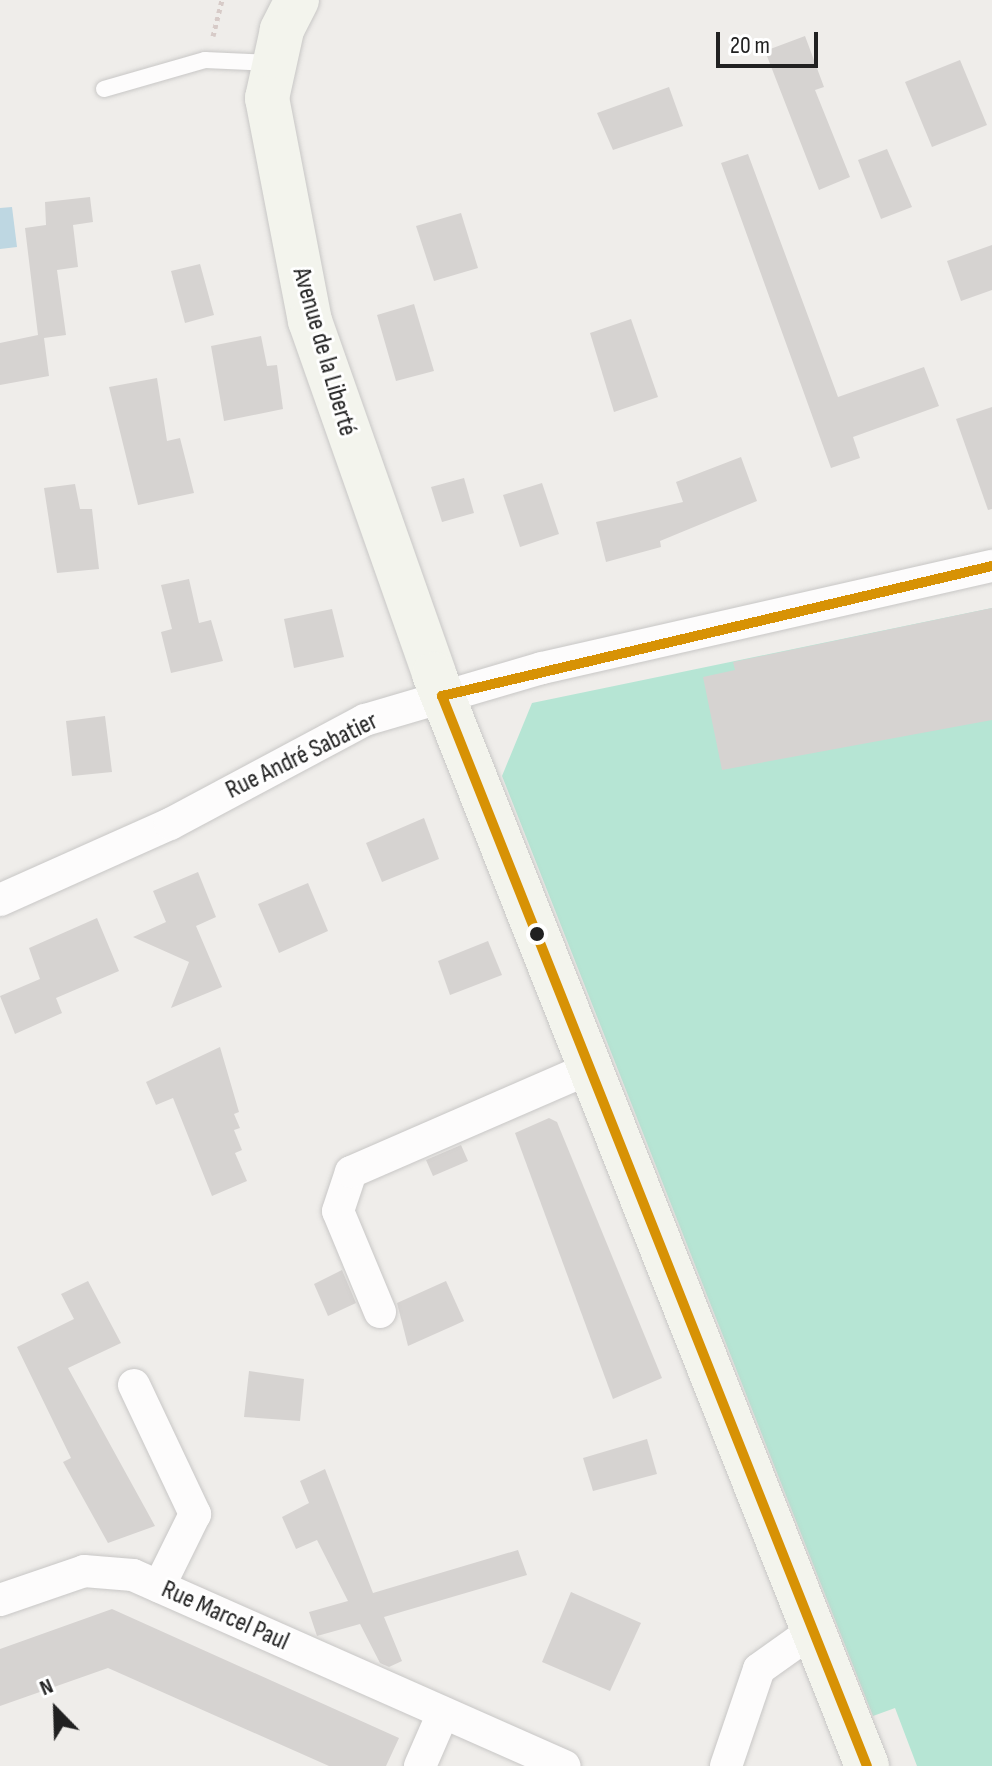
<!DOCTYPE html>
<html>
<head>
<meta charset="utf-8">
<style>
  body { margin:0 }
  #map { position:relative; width:992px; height:1766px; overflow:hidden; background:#efedea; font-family:"Sofia Sans Condensed",sans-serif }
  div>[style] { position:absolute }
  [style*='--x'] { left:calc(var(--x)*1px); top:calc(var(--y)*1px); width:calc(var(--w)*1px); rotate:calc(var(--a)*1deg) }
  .pitch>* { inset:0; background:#b6e5d4 }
  .water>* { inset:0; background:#bed7e2 }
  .building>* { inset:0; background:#d6d3d1 }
  .path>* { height:5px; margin-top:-2.5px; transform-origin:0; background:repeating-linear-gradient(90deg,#d7cbc8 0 4px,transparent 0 8px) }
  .roads { filter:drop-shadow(0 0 2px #c8c7c6) drop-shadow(0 0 2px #c8c7c6) }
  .lane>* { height:16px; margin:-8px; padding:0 8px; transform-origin:8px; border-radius:8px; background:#fdfcfc }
  .street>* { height:32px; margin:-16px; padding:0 16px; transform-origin:16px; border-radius:16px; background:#fdfcfc }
  .secondary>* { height:44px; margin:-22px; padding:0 22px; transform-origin:22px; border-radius:22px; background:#f3f4ed }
  .bus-1>* { height:10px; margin:-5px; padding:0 5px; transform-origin:5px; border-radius:5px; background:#d79205 }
  .dots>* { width:22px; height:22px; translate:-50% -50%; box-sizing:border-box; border:4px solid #fff; border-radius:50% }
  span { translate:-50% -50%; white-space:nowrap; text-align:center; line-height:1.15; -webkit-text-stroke:6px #fff; paint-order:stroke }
  .street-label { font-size:26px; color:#212121 }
  .north { position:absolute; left:16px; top:1670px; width:80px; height:80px; -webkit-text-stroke:6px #fff; paint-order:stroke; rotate:337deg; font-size:22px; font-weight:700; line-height:32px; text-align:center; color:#212121 }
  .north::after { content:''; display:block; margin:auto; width:28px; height:36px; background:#212121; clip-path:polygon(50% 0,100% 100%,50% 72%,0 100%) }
  .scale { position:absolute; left:716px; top:32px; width:102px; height:36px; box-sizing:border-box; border:4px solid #212121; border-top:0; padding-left:10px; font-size:24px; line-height:28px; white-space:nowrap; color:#212121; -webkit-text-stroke:6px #fff; paint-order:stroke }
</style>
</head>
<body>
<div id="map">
  <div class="pitch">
    <i style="clip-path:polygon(992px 608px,992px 1766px,917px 1766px,895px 1708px,873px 1716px,502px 776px,532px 703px)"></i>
  </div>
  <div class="water">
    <i style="clip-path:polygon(12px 207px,17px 247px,0 249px,0 208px)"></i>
  </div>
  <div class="building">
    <i style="clip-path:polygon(805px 36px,824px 87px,815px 90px,850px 177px,819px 190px,765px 51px)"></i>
    <i style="clip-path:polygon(960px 60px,987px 125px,932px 147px,905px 82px)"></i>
    <i style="clip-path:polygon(669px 87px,683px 126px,613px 150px,597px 113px)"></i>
    <i style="clip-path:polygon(887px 149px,912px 207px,881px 219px,858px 160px)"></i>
    <i style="clip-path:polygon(748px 154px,838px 397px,924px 367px,939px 406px,853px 437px,860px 458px,831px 468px,721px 163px)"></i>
    <i style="clip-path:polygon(90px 197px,93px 222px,73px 225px,78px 267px,57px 270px,66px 335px,44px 338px,49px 376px,0 385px,0 343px,38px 335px,25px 228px,46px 225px,45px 202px)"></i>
    <i style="clip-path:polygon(461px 213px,478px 268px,434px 281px,416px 226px)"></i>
    <i style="clip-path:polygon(992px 245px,992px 290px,961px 301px,947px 261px)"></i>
    <i style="clip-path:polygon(200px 264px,214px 315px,185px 323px,171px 271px)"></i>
    <i style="clip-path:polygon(414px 304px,434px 371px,396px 381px,377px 315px)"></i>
    <i style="clip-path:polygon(631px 319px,658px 397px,614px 412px,590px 333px)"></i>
    <i style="clip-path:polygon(261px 336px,267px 366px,277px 365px,283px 409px,224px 421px,211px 346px)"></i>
    <i style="clip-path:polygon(157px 378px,167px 441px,180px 438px,194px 493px,138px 505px,109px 387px)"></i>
    <i style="clip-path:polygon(992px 407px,992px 509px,988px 510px,956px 419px)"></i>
    <i style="clip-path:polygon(741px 457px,757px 501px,660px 541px,661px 547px,606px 562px,596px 522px,683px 502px,676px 482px)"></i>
    <i style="clip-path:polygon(464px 478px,474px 513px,442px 522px,431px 487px)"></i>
    <i style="clip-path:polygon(542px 483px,559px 534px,520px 547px,503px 495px)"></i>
    <i style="clip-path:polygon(75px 484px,80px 509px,92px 509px,99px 569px,57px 573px,44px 488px)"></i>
    <i style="clip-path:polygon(189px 579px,199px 623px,211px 620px,223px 661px,171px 673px,161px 632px,172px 629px,161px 585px)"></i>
    <i style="clip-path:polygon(992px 608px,992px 720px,722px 770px,703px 677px,735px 670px,733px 662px)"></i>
    <i style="clip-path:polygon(332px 609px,344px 657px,294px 668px,284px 619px)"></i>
    <i style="clip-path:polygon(105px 716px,112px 772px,72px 776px,66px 721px)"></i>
    <i style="clip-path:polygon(424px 818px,439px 859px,382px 882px,366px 843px)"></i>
    <i style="clip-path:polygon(198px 872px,216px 917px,196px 926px,222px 987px,171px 1008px,189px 962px,133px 937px,166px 922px,153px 891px)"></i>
    <i style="clip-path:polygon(308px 883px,328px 931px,279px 953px,258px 904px)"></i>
    <i style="clip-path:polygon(97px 918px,119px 971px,56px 998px,62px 1013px,15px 1034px,0 996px,40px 979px,29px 948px)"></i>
    <i style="clip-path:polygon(488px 941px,502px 975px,450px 995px,438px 961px)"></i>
    <i style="clip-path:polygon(220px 1047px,239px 1112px,234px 1114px,240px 1128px,234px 1130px,242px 1150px,235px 1153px,247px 1181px,212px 1196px,173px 1098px,156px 1105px,146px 1082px)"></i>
    <i style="clip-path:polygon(549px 1118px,557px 1122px,662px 1378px,613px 1399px,515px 1133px)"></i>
    <i style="clip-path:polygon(461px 1145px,468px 1161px,433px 1176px,426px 1160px)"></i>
    <i style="clip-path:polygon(342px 1270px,356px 1303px,328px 1316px,314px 1284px)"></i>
    <i style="clip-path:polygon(88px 1281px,121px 1343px,68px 1368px,155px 1526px,108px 1543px,63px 1462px,71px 1458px,17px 1347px,74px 1319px,61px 1294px)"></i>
    <i style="clip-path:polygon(446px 1281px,464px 1321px,408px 1346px,397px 1303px)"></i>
    <i style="clip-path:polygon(249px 1371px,304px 1379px,300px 1421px,244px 1417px)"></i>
    <i style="clip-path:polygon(647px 1439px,657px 1474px,593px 1491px,583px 1458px)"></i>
    <i style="clip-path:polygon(325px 1469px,373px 1593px,518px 1550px,527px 1575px,384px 1617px,402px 1661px,389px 1667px,380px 1663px,360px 1624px,317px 1636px,309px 1612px,348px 1601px,317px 1540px,296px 1549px,282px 1517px,309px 1503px,300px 1481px)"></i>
    <i style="clip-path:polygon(571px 1592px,641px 1623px,610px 1691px,542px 1662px)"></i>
    <i style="clip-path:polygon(112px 1609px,399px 1738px,386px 1766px,329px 1766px,108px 1668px,0 1706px,0 1649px)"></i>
  </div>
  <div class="path">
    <i style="--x:213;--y:36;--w:37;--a:-76"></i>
  </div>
  <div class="roads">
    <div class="lane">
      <i style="--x:104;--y:89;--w:105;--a:-16"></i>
      <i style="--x:205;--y:60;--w:67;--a:2.6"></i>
    </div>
    <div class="street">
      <i style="--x:0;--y:900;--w:186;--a:-24.1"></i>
      <i style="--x:170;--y:824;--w:221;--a:-28.1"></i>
      <i style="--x:365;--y:720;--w:184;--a:-16.4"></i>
      <i style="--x:542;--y:668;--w:461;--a:-12.8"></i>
      <i style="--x:380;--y:1312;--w:109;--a:-112.6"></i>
      <i style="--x:338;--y:1211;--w:41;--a:-71.6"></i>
      <i style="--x:351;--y:1172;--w:263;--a:-23.5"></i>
      <i style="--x:134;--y:1385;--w:143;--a:64.7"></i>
      <i style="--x:195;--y:1514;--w:81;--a:116.3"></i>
      <i style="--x:0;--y:1600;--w:89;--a:-19"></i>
      <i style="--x:84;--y:1571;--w:49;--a:4.7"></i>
      <i style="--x:133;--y:1575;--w:472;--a:23.9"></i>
      <i style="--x:420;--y:1766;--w:58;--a:-66.5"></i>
      <i style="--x:726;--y:1766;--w:102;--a:-71.2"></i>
      <i style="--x:759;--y:1669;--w:69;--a:-35.5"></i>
    </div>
    <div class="secondary">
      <i style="--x:297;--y:0;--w:34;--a:117"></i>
      <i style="--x:282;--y:30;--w:70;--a:102.4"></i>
      <i style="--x:267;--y:98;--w:227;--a:79.1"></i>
      <i style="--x:310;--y:321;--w:374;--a:70.6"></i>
      <i style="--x:434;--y:674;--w:1175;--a:68.37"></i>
    </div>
  </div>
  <div class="bus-1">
    <i style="--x:442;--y:696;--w:1151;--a:68.34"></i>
    <i style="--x:442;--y:696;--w:565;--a:-13.3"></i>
  </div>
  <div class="dots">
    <i style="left:537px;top:934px;background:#212121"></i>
  </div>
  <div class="street-label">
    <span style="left:324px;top:352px;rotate:74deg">Avenue de la Liberté</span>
    <span style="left:302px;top:756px;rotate:-26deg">Rue André Sabatier</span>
    <span style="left:225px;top:1616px;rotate:24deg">Rue Marcel Paul</span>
  </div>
  <div class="north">N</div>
  <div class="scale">20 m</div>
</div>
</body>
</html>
